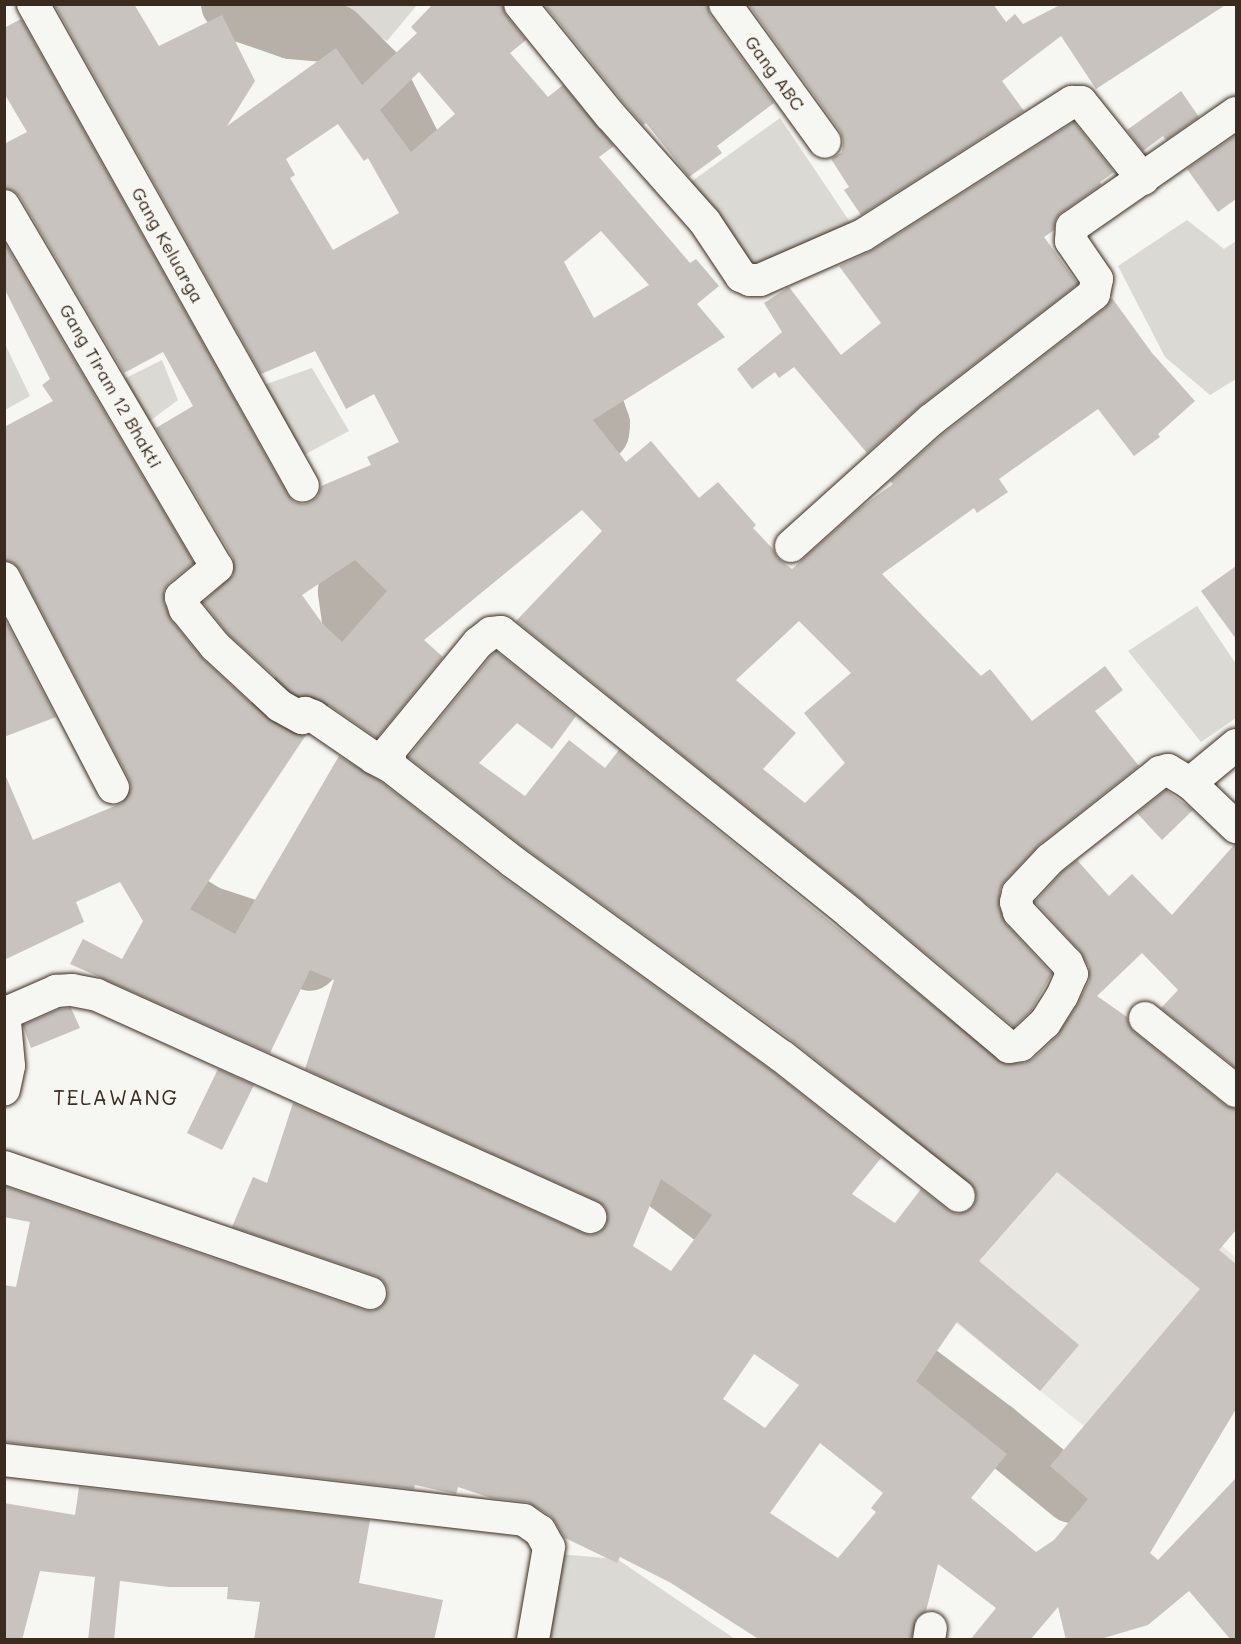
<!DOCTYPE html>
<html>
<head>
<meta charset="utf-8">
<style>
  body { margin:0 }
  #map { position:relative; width:1241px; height:1644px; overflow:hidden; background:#f6f6f2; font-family:Mali,sans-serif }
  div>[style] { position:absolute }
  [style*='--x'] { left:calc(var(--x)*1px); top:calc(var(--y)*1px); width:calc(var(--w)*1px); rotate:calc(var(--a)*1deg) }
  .built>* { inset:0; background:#e8e7e2 }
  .green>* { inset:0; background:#dad9d3 }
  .river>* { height:58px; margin:-29px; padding:0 29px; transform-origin:29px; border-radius:29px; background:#b6b0a9 }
  .building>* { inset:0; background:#c8c3be }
  .roads { filter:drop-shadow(0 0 2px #3b2a1e) drop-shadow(0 0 2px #3b2a1e) }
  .minor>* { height:32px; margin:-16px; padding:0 16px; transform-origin:16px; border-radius:16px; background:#f6f6f2 }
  span { translate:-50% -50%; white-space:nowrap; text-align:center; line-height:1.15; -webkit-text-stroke:4.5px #f6f6f2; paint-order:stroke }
  .street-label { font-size:18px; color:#3b2a1e }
  .quarter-label { font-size:21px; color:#3b2a1e; letter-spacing:1.5px }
  .frame { position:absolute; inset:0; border:6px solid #3b2a1e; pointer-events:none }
</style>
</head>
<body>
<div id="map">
  <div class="built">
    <i style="clip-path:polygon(1053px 1097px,1236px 1258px,1236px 1319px,1116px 1452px,899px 1277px)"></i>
  </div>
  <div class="green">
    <i style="clip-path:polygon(332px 5px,417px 5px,387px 41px)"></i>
    <i style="clip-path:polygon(780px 118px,854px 228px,753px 275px,688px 184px)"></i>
    <i style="clip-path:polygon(1187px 220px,1224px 249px,1236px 241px,1236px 379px,1210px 395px,1165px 357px,1118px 266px)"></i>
    <i style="clip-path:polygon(4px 342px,30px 396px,5px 410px,4px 410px)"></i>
    <i style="clip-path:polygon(162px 360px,178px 400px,143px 426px,114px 384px)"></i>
    <i style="clip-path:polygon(312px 368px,349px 431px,298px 458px,258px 387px)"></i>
    <i style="clip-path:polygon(1197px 606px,1236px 664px,1236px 718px,1201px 742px,1128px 651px)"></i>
    <i style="clip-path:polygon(558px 1554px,617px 1559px,735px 1639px,545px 1640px)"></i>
  </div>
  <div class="river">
    <i style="--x:230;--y:4;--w:15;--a:37"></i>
    <i style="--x:242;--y:13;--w:52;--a:19.1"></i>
    <i style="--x:291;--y:30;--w:46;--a:5"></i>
    <i style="--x:337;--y:34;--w:55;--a:45"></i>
    <i style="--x:376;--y:73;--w:167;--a:63.3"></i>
    <i style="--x:536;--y:476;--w:78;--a:-34.5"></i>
    <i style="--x:600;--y:432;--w:8;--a:-83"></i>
    <i style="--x:601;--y:424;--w:12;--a:-110"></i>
    <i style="--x:597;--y:413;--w:64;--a:-122.2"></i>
    <i style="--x:563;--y:359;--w:11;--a:-142"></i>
    <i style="--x:219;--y:781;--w:178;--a:-47.3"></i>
    <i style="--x:340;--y:650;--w:25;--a:-61"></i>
    <i style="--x:352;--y:628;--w:37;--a:-98"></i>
    <i style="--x:347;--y:591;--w:58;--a:-39.4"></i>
    <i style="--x:392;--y:554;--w:19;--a:-9"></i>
    <i style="--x:411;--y:551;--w:31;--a:-27"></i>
    <i style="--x:163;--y:836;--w:20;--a:87"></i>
    <i style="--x:164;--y:856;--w:41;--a:72.9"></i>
    <i style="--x:176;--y:895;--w:36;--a:32"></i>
    <i style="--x:206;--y:914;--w:51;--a:18.4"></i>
    <i style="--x:254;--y:930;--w:64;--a:29.7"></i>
    <i style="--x:610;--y:1144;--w:13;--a:23"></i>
    <i style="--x:622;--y:1149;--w:193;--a:37"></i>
    <i style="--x:856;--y:1326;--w:173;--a:37"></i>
    <i style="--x:994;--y:1430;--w:101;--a:39.4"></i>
  </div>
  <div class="building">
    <i style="clip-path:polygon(evenodd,54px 4px,134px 4px,159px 46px,222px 15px,255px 81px,227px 126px,336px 48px,362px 85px,417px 33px,411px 27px,433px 4px,502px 4px,506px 15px,526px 40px,510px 53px,548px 97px,563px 85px,614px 146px,599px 157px,690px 263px,696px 259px,719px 286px,697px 304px,725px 337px,593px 420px,626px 462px,651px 441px,699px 498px,718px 482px,756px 525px,753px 528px,773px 549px,777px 558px,792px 569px,859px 509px,893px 484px,890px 481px,943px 434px,1105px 308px,1112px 298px,1152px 353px,1195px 401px,1158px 434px,1160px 437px,1134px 456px,1098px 409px,999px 479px,1008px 492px,977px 513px,974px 508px,882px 574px,981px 676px,990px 669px,1032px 721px,1105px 666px,1123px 690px,1095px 711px,1139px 766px,1039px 845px,1005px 881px,1000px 889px,999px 907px,1006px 924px,1052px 974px,1031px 1011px,1014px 1027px,861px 899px,516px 621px,602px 531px,582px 510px,424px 640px,443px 657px,377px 738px,323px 701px,311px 696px,300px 696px,291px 691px,228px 634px,203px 602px,233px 575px,233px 558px,156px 428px,193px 406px,163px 352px,124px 373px,20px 197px,13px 191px,4px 188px,4px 144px,27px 132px,4px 93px,4px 28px,21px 19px,288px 495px,294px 502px,303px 504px,311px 502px,318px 496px,321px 486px,371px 465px,367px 457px,399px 442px,374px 394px,346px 409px,315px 351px,261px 374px,54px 4px,419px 72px,455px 114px,411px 152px,380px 110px,419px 72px,54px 4px,338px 124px,364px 161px,368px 158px,399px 213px,333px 250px,290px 178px,295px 175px,286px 159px,338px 124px,54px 4px,601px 231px,649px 285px,594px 318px,564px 262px,601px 231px,54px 4px,355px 560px,387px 591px,342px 642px,322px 623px,302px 595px,355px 560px,54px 4px,799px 621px,851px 673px,804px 713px,845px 763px,805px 803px,763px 769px,796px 733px,736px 680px,799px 621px)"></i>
    <i style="clip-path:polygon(544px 4px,707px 4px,710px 15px,774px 103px,717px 146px,722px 153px,689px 177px,646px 123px,643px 125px,624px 103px)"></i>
    <i style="clip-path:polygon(748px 4px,993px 4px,1006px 22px,1015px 14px,1023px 24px,1062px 4px,1227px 4px,1096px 89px,1061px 36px,1002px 81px,1024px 111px,861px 215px,844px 190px,849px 187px,831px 159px,842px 152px,843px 141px,840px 131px)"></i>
    <i style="clip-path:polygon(1181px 91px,1199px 117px,1166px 140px,1163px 136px,1143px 151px,1127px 130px)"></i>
    <i style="clip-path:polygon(1074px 122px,1114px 172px,1100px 182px,1101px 185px,1061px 213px,1056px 219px,1054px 230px,1044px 237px,1078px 284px,920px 406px,867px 453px,794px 367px,779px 378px,775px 372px,752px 389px,737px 369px,782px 332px,764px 303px,789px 287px,841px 355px,881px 323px,839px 266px,873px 250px)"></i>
    <i style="clip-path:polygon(1236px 135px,1236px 199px,1218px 212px,1187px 169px)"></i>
    <i style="clip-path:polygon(evenodd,4px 242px,194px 563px,169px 583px,164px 591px,164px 603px,171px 620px,203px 659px,268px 719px,293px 734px,306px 735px,190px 909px,235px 934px,339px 756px,380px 781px,501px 876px,772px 1071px,881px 1158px,852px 1194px,895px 1223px,921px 1189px,948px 1210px,957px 1214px,966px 1212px,973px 1207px,977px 1198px,975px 1189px,794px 1042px,523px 847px,408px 757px,491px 656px,496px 651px,576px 716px,552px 749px,517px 723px,479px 763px,525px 796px,569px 740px,605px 768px,619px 750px,1005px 1064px,1024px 1063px,1033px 1059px,1057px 1036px,1077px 1005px,1089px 981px,1089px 967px,1080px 951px,1035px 902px,1062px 872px,1077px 860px,1109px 896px,1132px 874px,1172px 915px,1234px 845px,1236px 844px,1236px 1068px,1161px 1008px,1178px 990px,1142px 953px,1097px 996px,1127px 1017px,1129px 1025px,1134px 1032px,1225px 1105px,1236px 1109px,1236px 1230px,1219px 1250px,1236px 1264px,1236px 1409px,1150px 1553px,1158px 1560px,1236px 1478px,1236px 1640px,1231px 1640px,1189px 1591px,1148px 1625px,1097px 1640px,1066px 1640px,1058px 1607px,1030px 1640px,970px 1640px,996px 1608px,938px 1564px,926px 1611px,917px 1617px,911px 1640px,760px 1640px,671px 1583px,620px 1557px,617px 1563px,565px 1538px,551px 1516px,527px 1502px,491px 1498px,458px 1487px,456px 1494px,415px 1485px,414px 1489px,4px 1442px,4px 1285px,16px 1287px,30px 1222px,4px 1217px,4px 1186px,364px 1310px,373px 1311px,382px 1306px,387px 1298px,388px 1290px,384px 1282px,376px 1276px,232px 1227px,253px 1177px,267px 1183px,293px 1103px,583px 1233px,591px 1235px,600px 1232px,606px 1225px,608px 1216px,605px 1207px,597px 1201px,305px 1069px,334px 980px,310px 970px,270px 1053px,70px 964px,83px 939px,122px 959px,143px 921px,120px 882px,76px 902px,84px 922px,4px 960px,4px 772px,33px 840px,122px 803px,131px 787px,129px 779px,20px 570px,13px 563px,4px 560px,4px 427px,53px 401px,42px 385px,50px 379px,4px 288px,4px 242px,1057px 1172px,1200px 1289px,1050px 1466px,1088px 1499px,1054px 1540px,1036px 1552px,971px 1498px,1007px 1454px,916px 1381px,957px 1322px,1040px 1391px,1079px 1345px,979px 1261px,1057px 1172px,4px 242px,661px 1179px,712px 1215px,671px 1271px,633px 1246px,661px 1179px,4px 242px,754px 1354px,799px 1385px,765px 1428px,723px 1399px,754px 1354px,4px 242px,820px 1443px,883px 1493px,871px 1508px,876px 1512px,838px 1558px,770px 1513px,820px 1443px)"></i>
    <i style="clip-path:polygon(1236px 566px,1236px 639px,1201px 591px)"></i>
    <i style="clip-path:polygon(4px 618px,56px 717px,4px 737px)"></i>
    <i style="clip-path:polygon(1166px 790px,1193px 810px,1162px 840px,1137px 813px)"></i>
    <i style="clip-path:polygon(71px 1008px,80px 1028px,31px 1048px,23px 1025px,60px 1009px)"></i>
    <i style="clip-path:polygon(218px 1069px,254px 1085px,222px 1150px,187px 1133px)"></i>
    <i style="clip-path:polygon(79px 1487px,370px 1520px,359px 1583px,443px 1600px,434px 1640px,254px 1640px,260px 1602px,227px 1599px,228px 1587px,169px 1587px,120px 1581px,114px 1640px,88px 1640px,95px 1577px,40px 1571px,22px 1640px,4px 1640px,4px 1503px,75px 1515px)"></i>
  </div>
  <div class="roads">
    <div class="minor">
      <i style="--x:33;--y:4;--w:552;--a:60.74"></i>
      <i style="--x:520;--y:4;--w:143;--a:51"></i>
      <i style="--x:610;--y:115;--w:143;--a:48.4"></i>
      <i style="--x:705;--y:222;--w:65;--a:56.3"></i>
      <i style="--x:741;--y:276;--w:10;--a:24"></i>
      <i style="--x:750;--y:280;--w:10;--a:0"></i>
      <i style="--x:760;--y:280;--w:112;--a:-23.6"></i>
      <i style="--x:863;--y:235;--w:248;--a:-32.5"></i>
      <i style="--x:1072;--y:102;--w:9;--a:0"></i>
      <i style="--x:1081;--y:102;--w:99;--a:51.2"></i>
      <i style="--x:725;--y:4;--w:170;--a:54.1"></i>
      <i style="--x:4;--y:206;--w:419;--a:59.5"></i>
      <i style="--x:217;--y:567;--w:47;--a:140.2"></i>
      <i style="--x:181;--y:597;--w:13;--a:72"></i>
      <i style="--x:185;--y:609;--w:48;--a:51"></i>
      <i style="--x:215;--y:646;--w:88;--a:42.7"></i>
      <i style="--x:280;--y:706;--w:25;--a:29"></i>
      <i style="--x:302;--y:718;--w:6;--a:-59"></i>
      <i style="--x:305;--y:713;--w:9;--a:21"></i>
      <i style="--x:313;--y:716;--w:74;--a:34.5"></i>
      <i style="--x:374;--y:758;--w:18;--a:27"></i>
      <i style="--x:390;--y:766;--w:155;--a:37.9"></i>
      <i style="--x:512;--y:861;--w:334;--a:35.9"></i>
      <i style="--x:783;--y:1057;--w:224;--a:38.3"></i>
      <i style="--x:791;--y:546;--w:188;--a:-42"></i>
      <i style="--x:931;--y:420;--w:206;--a:-37.7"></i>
      <i style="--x:1094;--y:294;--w:15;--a:-79"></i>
      <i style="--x:1097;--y:279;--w:46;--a:-124.4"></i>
      <i style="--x:1071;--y:241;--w:14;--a:-86"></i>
      <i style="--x:1072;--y:227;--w:200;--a:-34.8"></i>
      <i style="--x:4;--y:578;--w:236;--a:62.5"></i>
      <i style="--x:1236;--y:745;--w:60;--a:140.4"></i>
      <i style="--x:1190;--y:783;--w:64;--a:43.7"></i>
      <i style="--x:390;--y:766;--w:16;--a:-90"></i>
      <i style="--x:390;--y:750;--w:139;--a:-50.6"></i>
      <i style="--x:478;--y:643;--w:16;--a:-38"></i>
      <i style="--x:491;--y:633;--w:10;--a:-6"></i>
      <i style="--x:501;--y:632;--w:448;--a:38.8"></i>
      <i style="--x:850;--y:913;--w:208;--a:40.1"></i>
      <i style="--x:1009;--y:1047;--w:12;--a:-9"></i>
      <i style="--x:1021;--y:1045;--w:33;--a:-43"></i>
      <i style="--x:1045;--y:1023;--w:32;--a:-58"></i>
      <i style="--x:1062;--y:996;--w:24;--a:-66"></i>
      <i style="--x:1072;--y:974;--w:12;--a:-114"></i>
      <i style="--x:1067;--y:963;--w:70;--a:-133.3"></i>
      <i style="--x:1019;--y:912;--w:10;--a:-107"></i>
      <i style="--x:1016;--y:902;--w:9;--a:-77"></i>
      <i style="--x:1018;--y:893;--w:47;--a:-46.7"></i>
      <i style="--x:1050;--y:859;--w:140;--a:-38.3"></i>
      <i style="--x:1160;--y:772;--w:8;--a:-14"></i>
      <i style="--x:1168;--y:770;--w:26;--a:31"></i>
      <i style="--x:4;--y:1011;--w:55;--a:84.8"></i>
      <i style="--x:9;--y:1066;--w:24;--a:102"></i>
      <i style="--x:6;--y:1013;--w:55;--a:-23.7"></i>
      <i style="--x:56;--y:991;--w:16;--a:-4"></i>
      <i style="--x:72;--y:990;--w:25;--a:11"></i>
      <i style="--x:97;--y:995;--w:541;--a:24.24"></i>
      <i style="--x:1145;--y:1018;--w:117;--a:38.7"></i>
      <i style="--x:4;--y:1167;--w:387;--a:19"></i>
      <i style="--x:4;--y:1460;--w:523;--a:6.58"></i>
      <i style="--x:524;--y:1520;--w:19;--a:35"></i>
      <i style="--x:540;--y:1531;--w:18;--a:61"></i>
      <i style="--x:549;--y:1547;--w:94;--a:99.8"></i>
      <i style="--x:929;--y:1640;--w:12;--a:-81"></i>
    </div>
  </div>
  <div class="street-label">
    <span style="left:775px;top:73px;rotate:54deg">Gang ABC</span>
    <span style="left:168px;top:245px;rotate:61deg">Gang Keluarga</span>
    <span style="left:111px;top:386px;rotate:60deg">Gang Tiram 12 Bhakti</span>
  </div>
  <div class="quarter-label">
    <span style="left:116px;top:1097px">TELAWANG</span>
  </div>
  <div class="frame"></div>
</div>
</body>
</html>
